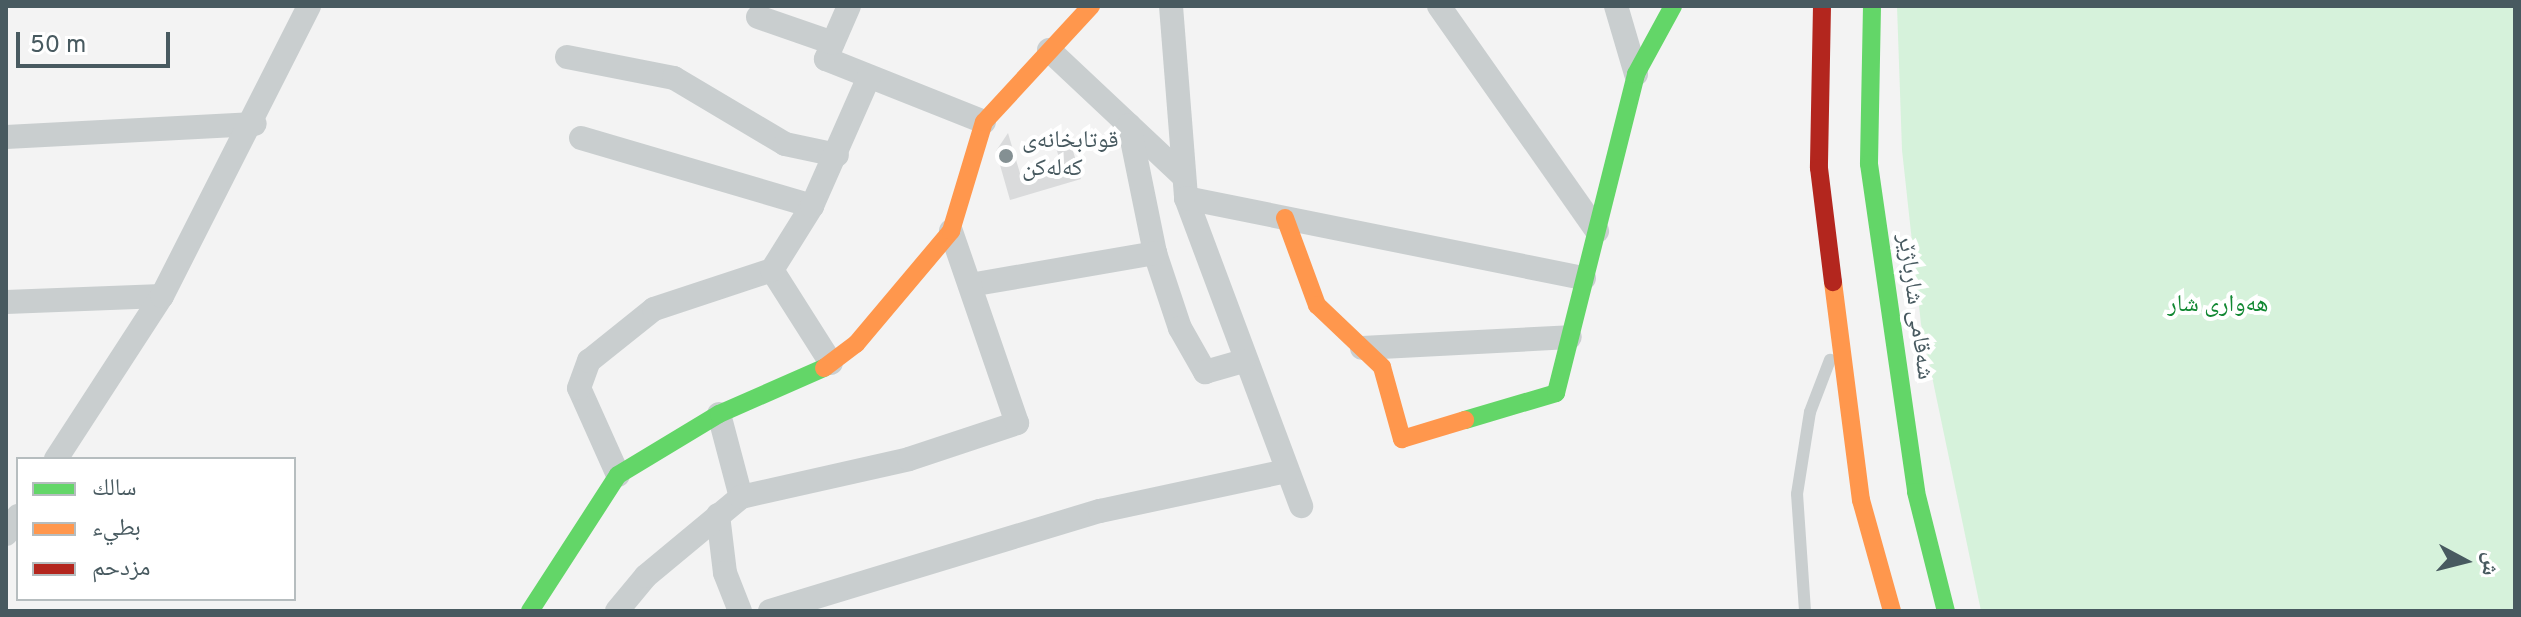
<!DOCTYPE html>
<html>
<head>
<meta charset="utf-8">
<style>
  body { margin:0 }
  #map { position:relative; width:2521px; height:617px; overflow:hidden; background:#f3f3f3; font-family:Overpass,"Noto Naskh Arabic",sans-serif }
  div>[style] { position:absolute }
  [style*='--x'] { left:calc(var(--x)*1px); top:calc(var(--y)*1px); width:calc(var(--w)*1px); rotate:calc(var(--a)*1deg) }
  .green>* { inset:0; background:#d6f2db }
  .building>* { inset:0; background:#dadbdc }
  .lane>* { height:12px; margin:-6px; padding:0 6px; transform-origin:6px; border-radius:6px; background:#c9cecf }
  .street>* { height:24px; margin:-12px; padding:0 12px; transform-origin:12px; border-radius:12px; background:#c9cecf }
  .fast>* { height:18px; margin:-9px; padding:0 9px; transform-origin:9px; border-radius:9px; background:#63d668 }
  .slow>* { height:18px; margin:-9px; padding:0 9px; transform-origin:9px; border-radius:9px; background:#ff974d }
  .jam>* { height:18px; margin:-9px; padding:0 9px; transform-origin:9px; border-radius:9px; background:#b3261e }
  .dots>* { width:22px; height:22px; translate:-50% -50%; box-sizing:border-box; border:4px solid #fff; border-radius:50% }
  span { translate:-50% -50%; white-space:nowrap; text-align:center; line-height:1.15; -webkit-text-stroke:8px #fff; paint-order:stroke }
  .poi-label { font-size:24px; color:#485a60 }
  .left { translate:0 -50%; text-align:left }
  .park-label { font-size:24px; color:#128833 }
  .street-label { font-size:24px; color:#485a60 }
  .frame { position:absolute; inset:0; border:8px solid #485a60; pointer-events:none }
  .legend { position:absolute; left:16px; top:457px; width:280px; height:144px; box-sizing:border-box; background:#fff; border:2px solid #b6bdbf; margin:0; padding:10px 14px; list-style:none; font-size:24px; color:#485a60 }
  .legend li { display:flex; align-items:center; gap:16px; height:40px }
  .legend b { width:40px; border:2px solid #b6bdbf }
  .north { position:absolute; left:2425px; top:521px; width:80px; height:80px; -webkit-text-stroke:6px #fff; paint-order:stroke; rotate:97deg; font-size:22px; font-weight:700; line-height:32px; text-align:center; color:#485a60 }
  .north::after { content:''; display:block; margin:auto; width:28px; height:36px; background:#485a60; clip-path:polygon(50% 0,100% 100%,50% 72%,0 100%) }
  .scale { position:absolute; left:16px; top:32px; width:154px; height:36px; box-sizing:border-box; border:4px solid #485a60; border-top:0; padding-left:10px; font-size:24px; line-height:28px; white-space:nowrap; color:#485a60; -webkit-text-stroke:6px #fff; paint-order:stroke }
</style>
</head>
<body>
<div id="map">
  <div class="green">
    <i style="clip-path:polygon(1897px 6px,2515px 6px,2515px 611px,1981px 611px,1921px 324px,1902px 150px)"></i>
  </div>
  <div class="building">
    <i style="clip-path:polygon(1008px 133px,1022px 180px,1062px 168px,1055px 144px,1070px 140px,1081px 179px,1010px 200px,996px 151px)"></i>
  </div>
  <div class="lane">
    <i style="--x:1805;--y:611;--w:117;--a:-93.9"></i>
    <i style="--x:1797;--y:494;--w:83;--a:-81"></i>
    <i style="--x:1810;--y:412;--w:56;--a:-69"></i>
  </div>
  <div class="street">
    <i style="--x:849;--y:6;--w:58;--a:113.5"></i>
    <i style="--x:826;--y:59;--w:170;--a:21.7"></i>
    <i style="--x:1171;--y:6;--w:193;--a:85.5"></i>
    <i style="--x:1186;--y:198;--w:329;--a:69.5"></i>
    <i style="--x:1439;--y:6;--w:275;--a:54.9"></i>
    <i style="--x:1616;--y:6;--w:71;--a:73.6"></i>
    <i style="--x:758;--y:17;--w:79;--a:19.1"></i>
    <i style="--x:1049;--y:50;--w:184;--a:43.2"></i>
    <i style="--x:567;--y:57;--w:109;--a:11.1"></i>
    <i style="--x:674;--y:78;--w:129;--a:30.7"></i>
    <i style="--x:785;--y:144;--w:53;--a:11.9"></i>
    <i style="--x:1129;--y:125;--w:131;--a:78.5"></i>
    <i style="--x:1155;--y:253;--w:79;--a:71.6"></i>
    <i style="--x:1180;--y:328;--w:51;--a:60.4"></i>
    <i style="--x:1205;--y:372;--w:40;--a:-16"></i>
    <i style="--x:6;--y:137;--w:249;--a:-3"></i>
    <i style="--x:581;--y:138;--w:241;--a:16.4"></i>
    <i style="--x:1186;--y:198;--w:406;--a:11.4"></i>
    <i style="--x:772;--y:270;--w:110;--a:57.6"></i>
    <i style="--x:970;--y:285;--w:188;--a:-9.8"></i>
    <i style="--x:6;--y:302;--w:156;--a:-2.2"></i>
    <i style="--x:1362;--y:348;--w:208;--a:-3"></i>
    <i style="--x:719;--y:414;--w:86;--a:75.2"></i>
    <i style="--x:56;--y:459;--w:194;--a:-57"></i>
    <i style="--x:162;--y:296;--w:325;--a:-63.1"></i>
    <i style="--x:618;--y:475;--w:95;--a:-114.1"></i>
    <i style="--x:579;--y:388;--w:29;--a:-70"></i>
    <i style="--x:589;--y:361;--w:83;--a:-38.7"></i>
    <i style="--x:654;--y:309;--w:124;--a:-18.3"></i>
    <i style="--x:772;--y:270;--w:75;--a:-58"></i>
    <i style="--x:812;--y:206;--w:141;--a:-66.2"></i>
    <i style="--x:718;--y:515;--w:58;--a:83.1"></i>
    <i style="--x:725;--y:573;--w:41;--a:68.5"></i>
    <i style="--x:6;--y:534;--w:22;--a:-56"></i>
    <i style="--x:617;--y:611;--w:45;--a:-50.4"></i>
    <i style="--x:646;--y:576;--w:124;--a:-39.7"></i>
    <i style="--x:741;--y:497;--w:172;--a:-12.7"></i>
    <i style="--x:909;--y:459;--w:114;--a:-18.4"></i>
    <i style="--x:1017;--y:423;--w:203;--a:-109"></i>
    <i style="--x:770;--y:611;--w:345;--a:-16.9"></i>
    <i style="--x:1100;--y:511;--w:191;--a:-12.1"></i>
  </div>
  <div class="fast">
    <i style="--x:1872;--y:6;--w:158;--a:91.1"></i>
    <i style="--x:1869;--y:164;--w:331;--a:81.8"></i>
    <i style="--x:1916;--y:492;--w:123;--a:75.9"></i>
    <i style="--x:1465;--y:420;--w:95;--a:-16.5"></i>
    <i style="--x:1556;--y:393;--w:329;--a:-75.9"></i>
    <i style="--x:1636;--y:74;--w:77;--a:-61.4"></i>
    <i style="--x:530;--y:611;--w:162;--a:-57.1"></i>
    <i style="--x:618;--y:475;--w:118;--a:-31.1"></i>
    <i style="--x:719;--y:414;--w:115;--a:-23.7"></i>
  </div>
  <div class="slow">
    <i style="--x:1285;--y:218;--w:93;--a:69.8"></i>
    <i style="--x:1317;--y:305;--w:90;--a:43.6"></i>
    <i style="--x:1382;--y:367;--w:75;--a:74.5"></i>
    <i style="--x:1402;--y:439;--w:66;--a:-16.8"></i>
    <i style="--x:1833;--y:282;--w:220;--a:82.7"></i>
    <i style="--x:1861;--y:500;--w:115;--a:74.4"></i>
    <i style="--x:824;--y:368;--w:40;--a:-37"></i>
    <i style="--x:856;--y:344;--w:148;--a:-49.9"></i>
    <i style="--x:951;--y:231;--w:114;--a:-73.2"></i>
    <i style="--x:984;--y:122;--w:158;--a:-47.3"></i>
  </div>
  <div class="jam">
    <i style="--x:1822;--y:6;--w:162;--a:91.1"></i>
    <i style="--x:1819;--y:168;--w:115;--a:83"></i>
  </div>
  <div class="dots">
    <i style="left:1006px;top:156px;background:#849093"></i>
  </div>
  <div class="poi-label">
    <span class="left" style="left:1022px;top:156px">قوتابخانەی<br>کەلەکن</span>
  </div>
  <div class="park-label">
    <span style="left:2218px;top:306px">هەواری شار</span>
  </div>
  <div class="street-label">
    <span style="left:1914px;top:307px;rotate:82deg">شەقامی شارباژێر</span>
  </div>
  <div class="frame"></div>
  <ul class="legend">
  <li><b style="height:10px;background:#63d668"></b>سالك</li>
  <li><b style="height:10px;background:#ff974d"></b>بطيء</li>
  <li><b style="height:10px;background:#b3261e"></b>مزدحم</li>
  </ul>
  <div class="north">ش</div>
  <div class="scale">50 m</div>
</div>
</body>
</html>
